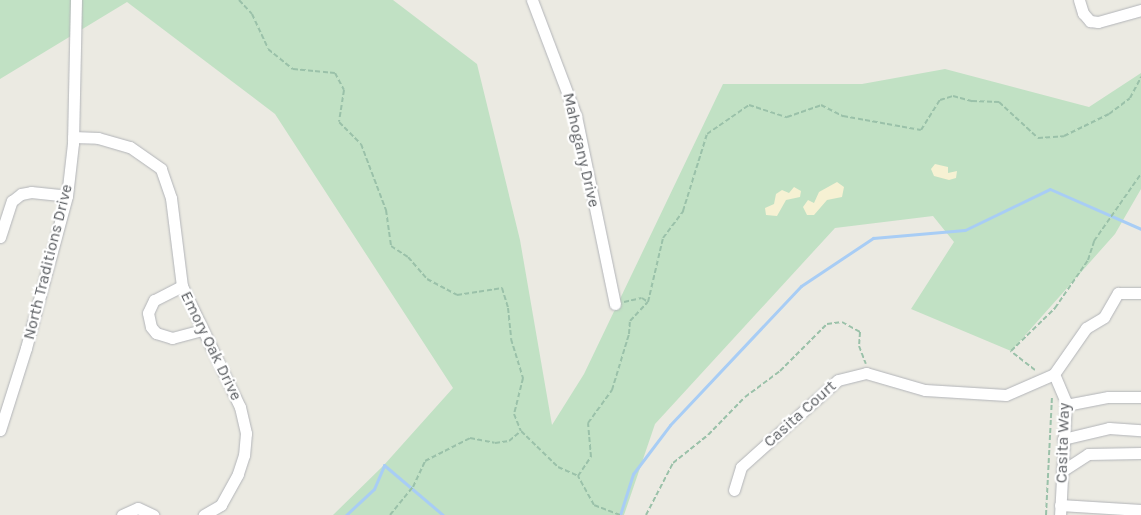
<!DOCTYPE html>
<html>
<head>
<meta charset="utf-8">
<style>
  body { margin:0 }
  #map { position:relative; width:1141px; height:515px; overflow:hidden; background:#ebeae2; font-family:Karla,sans-serif }
  div>[style] { position:absolute }
  [style*='--x'] { left:calc(var(--x)*1px); top:calc(var(--y)*1px); width:calc(var(--w)*1px); rotate:calc(var(--a)*1deg) }
  .green>* { inset:0; background:#c1e1c4 }
  .sand>* { inset:0; background:#f6f1d3 }
  .stream>* { height:3px; margin:-1.5px; padding:0 1.5px; transform-origin:1.5px; border-radius:1.5px; background:#a8cdf5 }
  .path>* { height:2px; margin-top:-1px; transform-origin:0; background:repeating-linear-gradient(90deg,#9ac1a9 0 5px,transparent 0 7.5px) }
  .roads { filter:drop-shadow(0 0 1px #b2b4b8) drop-shadow(0 0 1px #b2b4b8) }
  .minor>* { height:11px; margin:-5.5px; padding:0 5.5px; transform-origin:5.5px; border-radius:5.5px; background:#fff }
  span { translate:-50% -50%; white-space:nowrap; text-align:center; line-height:1.15; -webkit-text-stroke:4.5px #fff; paint-order:stroke }
  .street-label { font-size:16px; color:#5a5d61 }
</style>
</head>
<body>
<div id="map">
  <div class="green">
    <i style="clip-path:polygon(0 0,393px 0,477px 64px,520px 240px,552px 425px,584px 374px,723px 84px,862px 84px,945px 69px,1089px 107px,1141px 73px,1141px 189px,1115px 234px,1011px 351px,911px 309px,954px 242px,933px 216px,835px 228px,655px 424px,624px 515px,333px 515px,384px 465px,453px 388px,275px 114px,127px 2px,0 79px)"></i>
  </div>
  <div class="sand">
    <i style="clip-path:polygon(935px 164px,948px 167px,948px 173px,957px 171px,956px 178px,949px 180px,934px 176px,931px 169px)"></i>
    <i style="clip-path:polygon(837px 182px,844px 187px,842px 197px,827px 200px,814px 215px,807px 215px,803px 207px,808px 200px,814px 203px,819px 192px)"></i>
    <i style="clip-path:polygon(794px 187px,801px 191px,800px 197px,786px 200px,777px 216px,766px 215px,765px 208px,774px 204px,776px 194px,782px 190px,789px 193px)"></i>
  </div>
  <div class="stream">
    <i style="--x:346;--y:515;--w:38;--a:-43"></i>
    <i style="--x:374;--y:489;--w:26;--a:-67"></i>
    <i style="--x:384;--y:465;--w:77;--a:40.3"></i>
    <i style="--x:620;--y:515;--w:43;--a:-72.4"></i>
    <i style="--x:633;--y:474;--w:61;--a:-52.9"></i>
    <i style="--x:670;--y:425;--w:191;--a:-46.7"></i>
    <i style="--x:801;--y:286;--w:87;--a:-33.7"></i>
    <i style="--x:873;--y:238;--w:92;--a:-5"></i>
    <i style="--x:965;--y:230;--w:94;--a:-25.8"></i>
    <i style="--x:1050;--y:189;--w:99;--a:23.7"></i>
  </div>
  <div class="path">
    <i style="--x:239;--y:0;--w:19;--a:47"></i>
    <i style="--x:252;--y:14;--w:38;--a:65"></i>
    <i style="--x:268;--y:49;--w:32;--a:39"></i>
    <i style="--x:293;--y:69;--w:42;--a:5.4"></i>
    <i style="--x:335;--y:73;--w:19;--a:62"></i>
    <i style="--x:344;--y:90;--w:32;--a:99"></i>
    <i style="--x:339;--y:122;--w:31;--a:45"></i>
    <i style="--x:361;--y:144;--w:71;--a:69.3"></i>
    <i style="--x:386;--y:210;--w:36;--a:82"></i>
    <i style="--x:391;--y:246;--w:20;--a:33"></i>
    <i style="--x:408;--y:257;--w:29;--a:49"></i>
    <i style="--x:427;--y:279;--w:34;--a:28"></i>
    <i style="--x:457;--y:295;--w:46;--a:-8.8"></i>
    <i style="--x:502;--y:288;--w:21;--a:73"></i>
    <i style="--x:508;--y:308;--w:31;--a:84"></i>
    <i style="--x:511;--y:339;--w:41;--a:72.9"></i>
    <i style="--x:523;--y:378;--w:37;--a:104"></i>
    <i style="--x:514;--y:414;--w:18;--a:68"></i>
    <i style="--x:624;--y:302;--w:18;--a:-13"></i>
    <i style="--x:642;--y:298;--w:7;--a:34"></i>
    <i style="--x:1035;--y:370;--w:31;--a:-142"></i>
    <i style="--x:1011;--y:351;--w:62;--a:-44.3"></i>
    <i style="--x:1055;--y:308;--w:58;--a:-55.5"></i>
    <i style="--x:1088;--y:260;--w:20;--a:-72"></i>
    <i style="--x:1094;--y:241;--w:82;--a:-55"></i>
    <i style="--x:390;--y:515;--w:36;--a:-51"></i>
    <i style="--x:413;--y:487;--w:29;--a:-65"></i>
    <i style="--x:425;--y:461;--w:51;--a:-27.1"></i>
    <i style="--x:470;--y:438;--w:25;--a:11"></i>
    <i style="--x:495;--y:443;--w:14;--a:-8"></i>
    <i style="--x:509;--y:441;--w:16;--a:-40"></i>
    <i style="--x:521;--y:431;--w:52;--a:44.2"></i>
    <i style="--x:558;--y:467;--w:22;--a:24"></i>
    <i style="--x:620;--y:515;--w:28;--a:-159"></i>
    <i style="--x:594;--y:505;--w:33;--a:-119"></i>
    <i style="--x:578;--y:476;--w:23;--a:-56"></i>
    <i style="--x:591;--y:457;--w:34;--a:-95"></i>
    <i style="--x:588;--y:423;--w:41;--a:-54"></i>
    <i style="--x:612;--y:390;--w:59;--a:-73.1"></i>
    <i style="--x:629;--y:334;--w:13;--a:-86"></i>
    <i style="--x:630;--y:321;--w:26;--a:-47"></i>
    <i style="--x:648;--y:302;--w:66;--a:-76.8"></i>
    <i style="--x:663;--y:238;--w:34;--a:-53"></i>
    <i style="--x:683;--y:211;--w:81;--a:-72.7"></i>
    <i style="--x:707;--y:134;--w:51;--a:-34.6"></i>
    <i style="--x:749;--y:105;--w:40;--a:18"></i>
    <i style="--x:787;--y:117;--w:36;--a:-19"></i>
    <i style="--x:821;--y:105;--w:25;--a:27"></i>
    <i style="--x:843;--y:116;--w:79;--a:10.2"></i>
    <i style="--x:921;--y:130;--w:36;--a:-58"></i>
    <i style="--x:940;--y:100;--w:14;--a:-17"></i>
    <i style="--x:953;--y:96;--w:20;--a:15"></i>
    <i style="--x:972;--y:101;--w:27;--a:2"></i>
    <i style="--x:999;--y:102;--w:53;--a:42.7"></i>
    <i style="--x:1038;--y:138;--w:26;--a:-4"></i>
    <i style="--x:1064;--y:136;--w:50;--a:-26.1"></i>
    <i style="--x:1109;--y:114;--w:26;--a:-37"></i>
    <i style="--x:1130;--y:98;--w:24;--a:-62"></i>
    <i style="--x:646;--y:515;--w:59;--a:-62.6"></i>
    <i style="--x:673;--y:463;--w:45;--a:-38.7"></i>
    <i style="--x:708;--y:435;--w:53;--a:-45.8"></i>
    <i style="--x:745;--y:397;--w:44;--a:-36.6"></i>
    <i style="--x:780;--y:371;--w:66;--a:-45"></i>
    <i style="--x:827;--y:324;--w:15;--a:-8"></i>
    <i style="--x:842;--y:322;--w:21;--a:29"></i>
    <i style="--x:860;--y:332;--w:14;--a:94"></i>
    <i style="--x:859;--y:346;--w:19;--a:69"></i>
    <i style="--x:1046;--y:515;--w:120;--a:-87.1"></i>
  </div>
  <div class="roads">
    <div class="minor">
      <i style="--x:532;--y:0;--w:124;--a:69.2"></i>
      <i style="--x:576;--y:116;--w:192;--a:78.3"></i>
      <i style="--x:1079;--y:0;--w:14;--a:73"></i>
      <i style="--x:1083;--y:13;--w:11;--a:49"></i>
      <i style="--x:1090;--y:21;--w:8;--a:7"></i>
      <i style="--x:1098;--y:22;--w:45;--a:-15.6"></i>
      <i style="--x:73;--y:137;--w:25;--a:2"></i>
      <i style="--x:98;--y:138;--w:33;--a:16"></i>
      <i style="--x:130;--y:147;--w:38;--a:35"></i>
      <i style="--x:161;--y:169;--w:31;--a:71"></i>
      <i style="--x:171;--y:198;--w:89;--a:82.9"></i>
      <i style="--x:182;--y:286;--w:134;--a:64.4"></i>
      <i style="--x:240;--y:407;--w:27;--a:77"></i>
      <i style="--x:246;--y:433;--w:22;--a:95"></i>
      <i style="--x:244;--y:455;--w:20;--a:108"></i>
      <i style="--x:238;--y:474;--w:35;--a:119"></i>
      <i style="--x:221;--y:505;--w:20;--a:150"></i>
      <i style="--x:0;--y:237;--w:38;--a:-72"></i>
      <i style="--x:12;--y:201;--w:11;--a:-38"></i>
      <i style="--x:21;--y:194;--w:10;--a:-11"></i>
      <i style="--x:31;--y:192;--w:36;--a:6"></i>
      <i style="--x:182;--y:286;--w:31;--a:153"></i>
      <i style="--x:154;--y:300;--w:14;--a:115"></i>
      <i style="--x:148;--y:313;--w:14;--a:78"></i>
      <i style="--x:151;--y:327;--w:8;--a:50"></i>
      <i style="--x:156;--y:333;--w:17;--a:17"></i>
      <i style="--x:172;--y:338;--w:31;--a:-15"></i>
      <i style="--x:1054;--y:374;--w:30;--a:67"></i>
      <i style="--x:1066;--y:402;--w:113;--a:93"></i>
      <i style="--x:1066;--y:405;--w:43;--a:-10.8"></i>
      <i style="--x:1108;--y:397;--w:33;--a:0"></i>
      <i style="--x:0;--y:430;--w:86;--a:-72.4"></i>
      <i style="--x:26;--y:348;--w:157;--a:-74.9"></i>
      <i style="--x:67;--y:196;--w:53;--a:-83.5"></i>
      <i style="--x:73;--y:143;--w:143;--a:-88.8"></i>
      <i style="--x:1063;--y:439;--w:47;--a:-13.4"></i>
      <i style="--x:1109;--y:428;--w:32;--a:4"></i>
      <i style="--x:1062;--y:471;--w:31;--a:-33"></i>
      <i style="--x:1088;--y:454;--w:53;--a:-1.1"></i>
      <i style="--x:734;--y:490;--w:24;--a:-73"></i>
      <i style="--x:741;--y:467;--w:130;--a:-41.9"></i>
      <i style="--x:838;--y:380;--w:29;--a:-14"></i>
      <i style="--x:866;--y:373;--w:61;--a:16.1"></i>
      <i style="--x:925;--y:390;--w:81;--a:3.5"></i>
      <i style="--x:1006;--y:395;--w:52;--a:-23.6"></i>
      <i style="--x:1054;--y:374;--w:56;--a:-55.2"></i>
      <i style="--x:1086;--y:328;--w:21;--a:-31"></i>
      <i style="--x:1104;--y:317;--w:28;--a:-60"></i>
      <i style="--x:1118;--y:293;--w:23;--a:0"></i>
      <i style="--x:1060;--y:505;--w:81;--a:3.5"></i>
      <i style="--x:122;--y:515;--w:17;--a:-24"></i>
      <i style="--x:138;--y:508;--w:17;--a:25"></i>
    </div>
  </div>
  <div class="street-label">
    <span style="left:581px;top:150px;rotate:77deg">Mahogany Drive</span>
    <span style="left:48px;top:262px;rotate:-76deg">North Traditions Drive</span>
    <span style="left:211px;top:346px;rotate:64deg">Emory Oak Drive</span>
    <span style="left:800px;top:414px;rotate:-42deg">Casita Court</span>
    <span style="left:1063px;top:443px;rotate:-88deg">Casita Way</span>
  </div>
</div>
</body>
</html>
